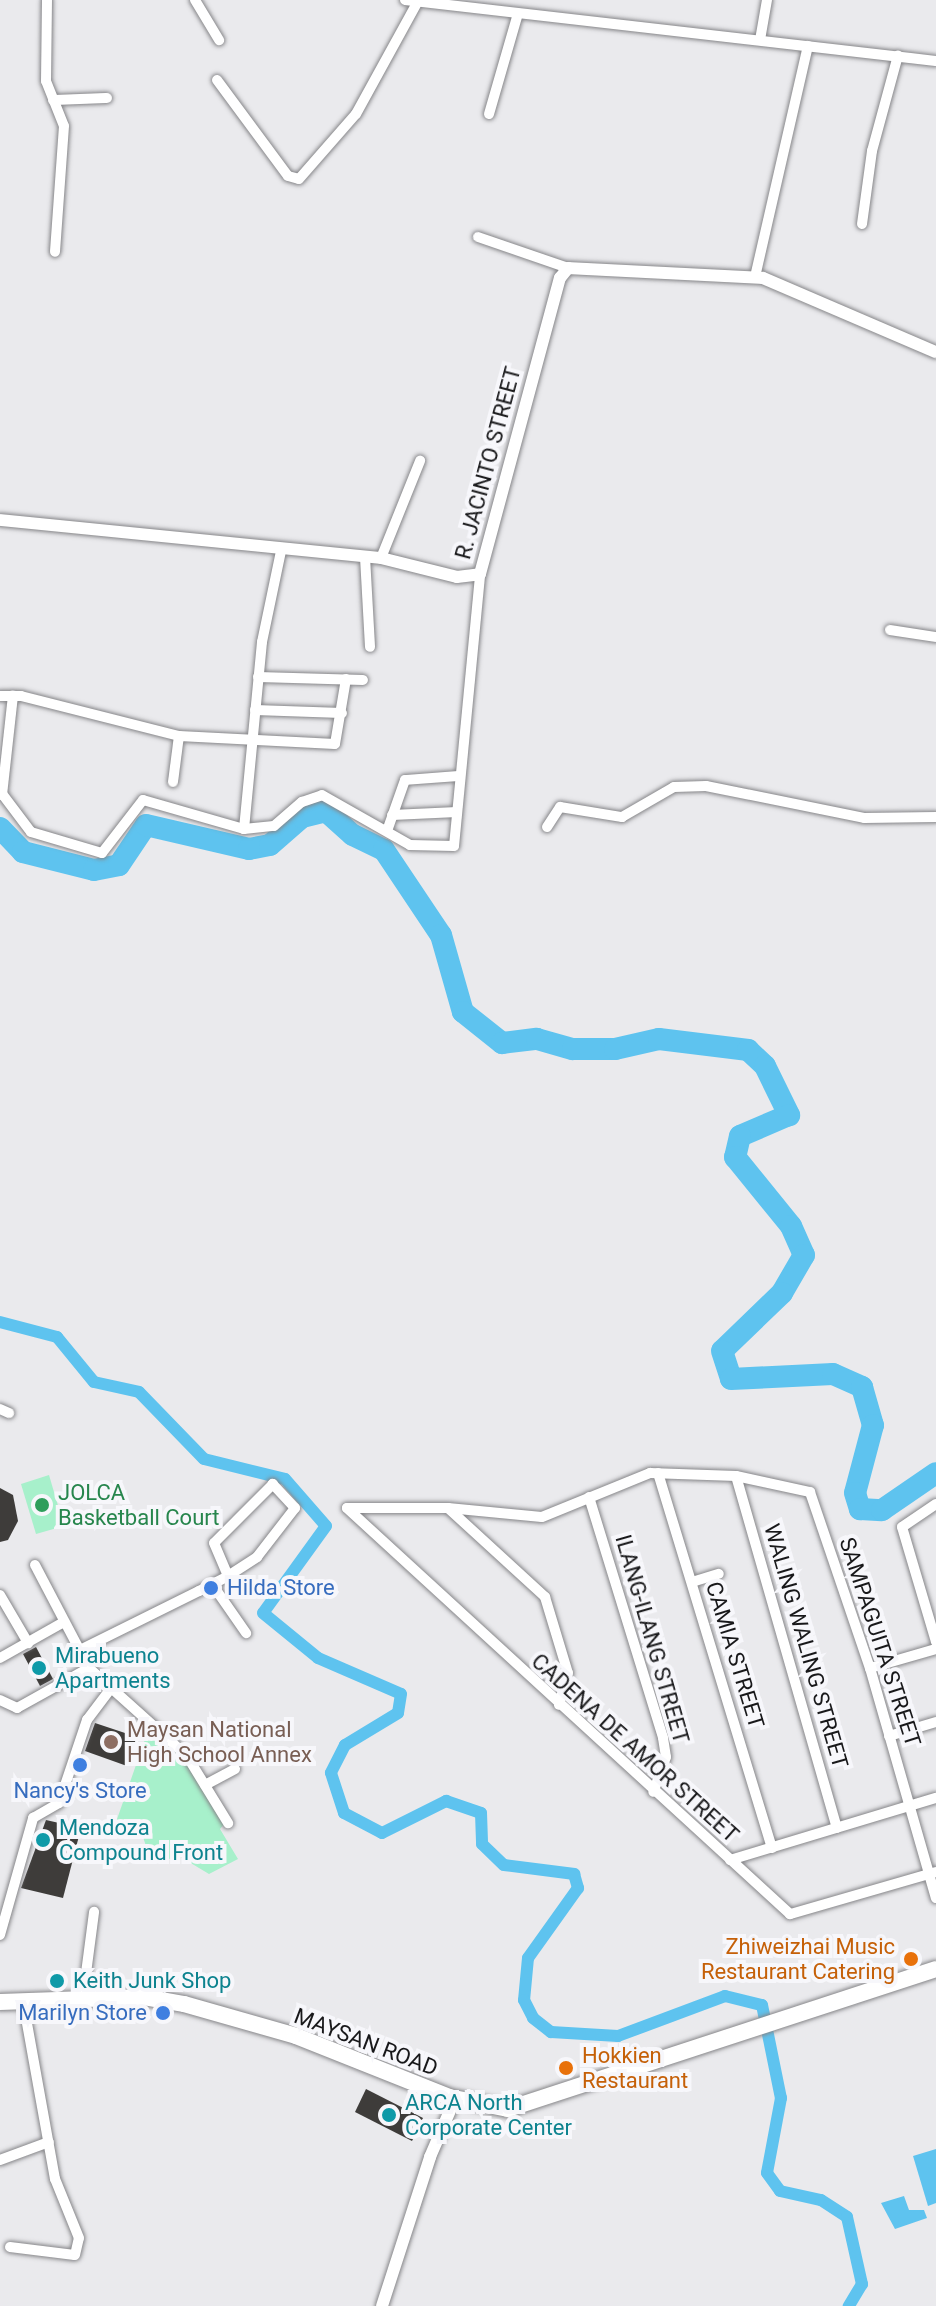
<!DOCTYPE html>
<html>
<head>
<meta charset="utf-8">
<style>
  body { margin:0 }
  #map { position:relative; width:936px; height:2306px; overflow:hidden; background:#eaeaed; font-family:Roboto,sans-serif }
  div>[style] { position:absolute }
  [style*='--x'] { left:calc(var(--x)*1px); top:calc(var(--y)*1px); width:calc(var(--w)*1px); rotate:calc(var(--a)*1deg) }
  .green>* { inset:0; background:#a7f0cb }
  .water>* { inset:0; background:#5ec3ef }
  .canal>* { height:12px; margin:-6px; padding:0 6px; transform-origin:6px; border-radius:6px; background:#5ec3ef }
  .river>* { height:22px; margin:-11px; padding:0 11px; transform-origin:11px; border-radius:11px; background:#5ec3ef }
  .building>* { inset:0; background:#3e3c3a }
  .roads { filter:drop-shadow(0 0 2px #868689) drop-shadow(0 0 2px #868689) }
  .minor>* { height:10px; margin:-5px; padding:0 5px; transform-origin:5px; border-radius:5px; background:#fff }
  .tertiary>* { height:12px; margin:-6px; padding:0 6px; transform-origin:6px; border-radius:6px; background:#fff }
  .primary>* { height:16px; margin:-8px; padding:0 8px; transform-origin:8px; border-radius:8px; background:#fff }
  .dots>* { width:22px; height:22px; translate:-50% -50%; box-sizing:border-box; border:4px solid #f7f7fb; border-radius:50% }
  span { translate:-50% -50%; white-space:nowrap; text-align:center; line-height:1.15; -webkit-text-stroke:8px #f7f7fb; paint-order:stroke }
  .street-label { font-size:22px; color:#18181a }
  .leisure-label { font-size:22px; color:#27864d }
  .left { translate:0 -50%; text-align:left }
  .shop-label { font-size:22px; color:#366cbe }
  .right { translate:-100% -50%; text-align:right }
  .culture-label { font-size:22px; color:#0d838f }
  .education-label { font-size:22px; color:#785e54 }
  .food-label { font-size:22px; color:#c56008 }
</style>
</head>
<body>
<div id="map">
  <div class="green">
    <i style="clip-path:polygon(49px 1475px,64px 1526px,36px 1534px,21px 1484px)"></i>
    <i style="clip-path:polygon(149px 1728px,184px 1757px,225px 1823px,220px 1829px,238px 1859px,209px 1874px,179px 1856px,152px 1864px,141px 1831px,116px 1822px)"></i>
  </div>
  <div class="water">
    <i style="clip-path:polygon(936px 2149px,936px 2203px,928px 2206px,913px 2156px)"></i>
    <i style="clip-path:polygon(904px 2196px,909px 2210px,924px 2210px,927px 2218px,895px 2229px,881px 2203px)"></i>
  </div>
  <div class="canal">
    <i style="--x:0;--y:1322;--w:59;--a:14.7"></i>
    <i style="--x:57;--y:1337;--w:58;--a:50.6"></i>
    <i style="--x:94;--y:1382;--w:46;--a:12.5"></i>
    <i style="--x:139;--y:1392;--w:93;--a:45.9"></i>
    <i style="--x:204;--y:1459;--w:83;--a:13.9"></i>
    <i style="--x:285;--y:1479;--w:62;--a:48.9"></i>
    <i style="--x:326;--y:1526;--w:107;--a:125.9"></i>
    <i style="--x:263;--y:1613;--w:71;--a:39.3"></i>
    <i style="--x:318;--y:1658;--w:90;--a:23.4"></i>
    <i style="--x:401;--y:1694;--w:19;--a:99"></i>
    <i style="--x:398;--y:1713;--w:62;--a:148.9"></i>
    <i style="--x:345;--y:1745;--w:31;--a:117"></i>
    <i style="--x:331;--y:1773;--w:42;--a:72"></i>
    <i style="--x:344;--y:1813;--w:43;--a:27.8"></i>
    <i style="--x:382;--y:1833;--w:72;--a:-26.6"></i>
    <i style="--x:446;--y:1801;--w:37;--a:19"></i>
    <i style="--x:481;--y:1813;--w:31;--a:88"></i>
    <i style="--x:482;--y:1844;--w:30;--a:44"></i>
    <i style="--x:504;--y:1865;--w:71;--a:7.3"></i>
    <i style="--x:574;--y:1874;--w:15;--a:74"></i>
    <i style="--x:578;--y:1888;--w:86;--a:125.5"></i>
    <i style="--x:528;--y:1958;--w:42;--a:95.4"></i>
    <i style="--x:524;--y:2000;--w:20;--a:63"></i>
    <i style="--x:533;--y:2018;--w:23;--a:38"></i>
    <i style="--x:551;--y:2032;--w:67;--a:3.4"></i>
    <i style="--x:618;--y:2036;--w:114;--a:-20.5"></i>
    <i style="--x:725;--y:1996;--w:38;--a:14"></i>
    <i style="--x:762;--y:2005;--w:95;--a:78.5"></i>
    <i style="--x:781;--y:2098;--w:76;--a:100.6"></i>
    <i style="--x:767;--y:2173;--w:22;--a:54"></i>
    <i style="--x:780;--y:2191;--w:42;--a:12.4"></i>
    <i style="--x:821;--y:2200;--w:31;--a:33"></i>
    <i style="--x:847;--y:2217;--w:69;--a:77.4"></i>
    <i style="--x:862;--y:2284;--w:26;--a:121"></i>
  </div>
  <div class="river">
    <i style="--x:0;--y:828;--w:33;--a:46"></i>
    <i style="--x:23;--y:852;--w:73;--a:14.2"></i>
    <i style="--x:94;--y:870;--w:25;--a:-11"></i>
    <i style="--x:119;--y:865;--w:48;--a:-56"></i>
    <i style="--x:146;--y:825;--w:106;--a:13.1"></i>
    <i style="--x:249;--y:849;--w:21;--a:-11"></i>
    <i style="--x:270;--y:845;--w:43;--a:-41.2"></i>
    <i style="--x:302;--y:817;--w:25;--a:-14"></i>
    <i style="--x:326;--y:811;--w:36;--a:42"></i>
    <i style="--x:353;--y:835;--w:34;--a:26"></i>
    <i style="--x:384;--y:850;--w:102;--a:56.2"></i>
    <i style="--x:441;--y:935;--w:80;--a:74.1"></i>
    <i style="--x:463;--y:1012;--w:50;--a:38.5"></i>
    <i style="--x:502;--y:1043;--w:35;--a:-7"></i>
    <i style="--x:537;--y:1039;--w:37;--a:16"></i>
    <i style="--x:573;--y:1049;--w:42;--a:0"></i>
    <i style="--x:615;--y:1049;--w:45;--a:-12.8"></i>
    <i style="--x:659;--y:1039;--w:90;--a:7"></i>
    <i style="--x:748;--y:1050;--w:23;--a:43"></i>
    <i style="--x:765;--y:1066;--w:55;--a:63.9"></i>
    <i style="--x:789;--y:1115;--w:53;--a:156.8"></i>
    <i style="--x:740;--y:1136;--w:22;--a:103"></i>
    <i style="--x:735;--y:1157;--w:89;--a:50.9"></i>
    <i style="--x:791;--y:1226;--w:32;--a:66"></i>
    <i style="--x:804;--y:1255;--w:44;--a:120.1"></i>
    <i style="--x:782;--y:1293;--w:83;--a:136"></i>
    <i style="--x:722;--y:1351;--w:29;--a:72"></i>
    <i style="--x:731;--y:1379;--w:102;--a:-2.8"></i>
    <i style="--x:833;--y:1374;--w:32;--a:24"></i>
    <i style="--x:862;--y:1387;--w:40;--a:74"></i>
    <i style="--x:873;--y:1425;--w:70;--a:104.8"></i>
    <i style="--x:855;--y:1493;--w:17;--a:73"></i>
    <i style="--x:860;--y:1509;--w:22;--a:3"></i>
    <i style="--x:882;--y:1510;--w:65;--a:-34.4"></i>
  </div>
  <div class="building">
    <i style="clip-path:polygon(0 1488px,13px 1495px,18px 1521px,8px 1540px,0 1542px)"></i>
    <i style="clip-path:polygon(36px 1647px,53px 1679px,40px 1686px,23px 1654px)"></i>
    <i style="clip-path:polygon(95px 1723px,137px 1737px,127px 1766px,85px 1751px)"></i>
    <i style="clip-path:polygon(46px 1820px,81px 1828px,63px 1898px,21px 1888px)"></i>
    <i style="clip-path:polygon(366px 2089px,423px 2118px,412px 2141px,355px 2112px)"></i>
  </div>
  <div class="roads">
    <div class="minor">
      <i style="--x:47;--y:0;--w:81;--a:90.7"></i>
      <i style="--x:46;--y:81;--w:48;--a:68.2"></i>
      <i style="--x:64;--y:126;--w:126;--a:94.1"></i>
      <i style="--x:195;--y:0;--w:47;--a:59"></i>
      <i style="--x:405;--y:0;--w:534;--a:6.55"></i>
      <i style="--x:760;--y:40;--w:41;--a:-80.1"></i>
      <i style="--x:217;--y:80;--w:119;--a:53.5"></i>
      <i style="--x:288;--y:176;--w:11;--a:15"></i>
      <i style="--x:299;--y:179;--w:86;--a:-48.8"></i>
      <i style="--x:356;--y:114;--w:127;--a:-61.2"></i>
      <i style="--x:53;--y:100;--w:54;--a:-2.1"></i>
      <i style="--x:489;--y:114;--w:101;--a:-73.9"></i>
      <i style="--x:862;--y:224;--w:74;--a:-82.2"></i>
      <i style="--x:872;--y:151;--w:99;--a:-74.8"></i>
      <i style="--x:478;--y:237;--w:95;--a:19"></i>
      <i style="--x:755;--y:277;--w:237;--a:-77.1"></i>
      <i style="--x:365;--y:557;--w:90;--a:86.8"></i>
      <i style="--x:381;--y:558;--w:105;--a:-68.1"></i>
      <i style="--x:890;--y:630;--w:47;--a:8.7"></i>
      <i style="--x:258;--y:677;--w:105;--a:1.6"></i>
      <i style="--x:0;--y:696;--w:21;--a:0"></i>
      <i style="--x:21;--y:696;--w:163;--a:14.2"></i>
      <i style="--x:179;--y:736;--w:156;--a:2.9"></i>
      <i style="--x:335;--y:744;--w:66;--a:-80.4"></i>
      <i style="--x:255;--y:710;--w:87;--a:2"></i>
      <i style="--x:173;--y:782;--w:46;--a:-82.6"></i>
      <i style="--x:0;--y:791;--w:51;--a:52.9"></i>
      <i style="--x:31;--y:832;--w:74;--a:16.5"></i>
      <i style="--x:102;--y:853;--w:67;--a:-52.3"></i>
      <i style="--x:143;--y:800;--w:105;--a:16"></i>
      <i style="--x:244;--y:829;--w:188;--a:-84.5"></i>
      <i style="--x:262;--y:642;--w:93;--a:-78.2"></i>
      <i style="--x:2;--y:795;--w:100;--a:-83.7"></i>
      <i style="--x:392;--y:815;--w:65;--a:-2.6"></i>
      <i style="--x:547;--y:827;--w:24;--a:-57"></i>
      <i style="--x:560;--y:807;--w:63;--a:9.2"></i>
      <i style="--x:622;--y:817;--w:60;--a:-30"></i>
      <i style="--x:674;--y:787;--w:32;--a:-2"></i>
      <i style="--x:706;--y:786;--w:161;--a:11.4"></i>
      <i style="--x:864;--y:818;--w:72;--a:-0.8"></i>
      <i style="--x:244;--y:829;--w:30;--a:-6"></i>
      <i style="--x:274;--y:826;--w:37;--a:-41"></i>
      <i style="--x:302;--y:802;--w:21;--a:-19"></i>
      <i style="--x:322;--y:795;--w:101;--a:29.6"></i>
      <i style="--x:410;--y:845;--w:44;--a:1.3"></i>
      <i style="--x:454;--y:846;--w:273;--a:-84.5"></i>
      <i style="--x:387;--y:831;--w:54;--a:-70.6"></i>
      <i style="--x:405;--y:780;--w:55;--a:-4.2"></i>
      <i style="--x:0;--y:1409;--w:10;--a:24"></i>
      <i style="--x:658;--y:1473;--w:392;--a:73.1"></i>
      <i style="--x:736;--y:1476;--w:366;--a:74"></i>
      <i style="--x:589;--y:1497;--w:252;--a:72.9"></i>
      <i style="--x:663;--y:1738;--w:19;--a:81"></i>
      <i style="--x:666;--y:1757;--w:37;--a:110"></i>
      <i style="--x:936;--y:1504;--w:41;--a:145.9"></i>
      <i style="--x:902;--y:1527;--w:120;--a:73.5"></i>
      <i style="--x:448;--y:1508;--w:132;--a:42.5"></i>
      <i style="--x:545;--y:1597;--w:79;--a:73.2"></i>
      <i style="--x:568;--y:1673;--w:33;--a:106"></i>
      <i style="--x:35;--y:1565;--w:116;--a:62.3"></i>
      <i style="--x:89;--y:1668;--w:132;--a:41.9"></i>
      <i style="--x:187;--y:1756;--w:79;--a:58.5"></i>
      <i style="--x:692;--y:1582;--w:28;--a:-17"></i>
      <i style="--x:212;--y:1584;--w:60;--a:55.2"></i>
      <i style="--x:0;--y:1595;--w:56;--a:59.7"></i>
      <i style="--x:78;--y:1651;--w:135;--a:-26.4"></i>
      <i style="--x:199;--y:1591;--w:33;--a:-27"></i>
      <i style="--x:228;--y:1576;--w:35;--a:-33"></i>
      <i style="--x:257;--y:1557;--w:62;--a:-52.2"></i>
      <i style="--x:295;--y:1508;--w:33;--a:-133"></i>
      <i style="--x:273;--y:1484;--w:83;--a:135"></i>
      <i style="--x:214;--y:1543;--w:36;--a:67"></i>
      <i style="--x:0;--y:1658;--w:73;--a:-29.4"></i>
      <i style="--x:870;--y:1668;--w:69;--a:-16.1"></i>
      <i style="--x:0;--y:1700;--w:19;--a:25"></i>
      <i style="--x:17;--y:1708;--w:82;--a:-29.1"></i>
      <i style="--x:889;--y:1736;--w:49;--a:-16.6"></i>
      <i style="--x:205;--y:1785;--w:34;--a:-28"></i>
      <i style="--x:730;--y:1860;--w:215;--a:-16.8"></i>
      <i style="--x:936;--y:1872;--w:7;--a:164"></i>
      <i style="--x:929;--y:1874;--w:145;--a:163.9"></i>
      <i style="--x:790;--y:1914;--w:601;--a:-137.5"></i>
      <i style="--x:347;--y:1508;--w:101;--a:0"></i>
      <i style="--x:448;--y:1508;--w:94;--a:5.5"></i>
      <i style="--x:542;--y:1517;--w:117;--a:-22.2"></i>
      <i style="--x:650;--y:1473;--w:86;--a:2"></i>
      <i style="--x:736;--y:1476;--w:76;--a:12.2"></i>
      <i style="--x:810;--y:1492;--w:186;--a:71.2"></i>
      <i style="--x:870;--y:1668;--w:214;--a:74"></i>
      <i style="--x:929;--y:1874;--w:25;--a:74"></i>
      <i style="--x:0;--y:1935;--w:122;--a:-74.2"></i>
      <i style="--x:33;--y:1818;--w:30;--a:-30"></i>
      <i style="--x:59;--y:1803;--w:88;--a:-71.4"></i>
      <i style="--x:87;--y:1720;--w:38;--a:-53"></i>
      <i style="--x:83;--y:1996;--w:85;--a:-82.5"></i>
      <i style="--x:0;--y:2160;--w:52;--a:-20.2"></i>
      <i style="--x:10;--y:2247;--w:65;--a:7"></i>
      <i style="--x:75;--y:2255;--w:17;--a:-77"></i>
      <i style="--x:79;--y:2238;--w:64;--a:-112.1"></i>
      <i style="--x:55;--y:2179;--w:181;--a:-100.2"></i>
    </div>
    <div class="tertiary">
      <i style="--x:0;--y:520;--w:383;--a:5.7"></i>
      <i style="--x:381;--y:558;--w:78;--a:14"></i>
      <i style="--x:457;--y:577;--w:23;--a:-7"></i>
      <i style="--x:480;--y:574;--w:307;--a:-74.9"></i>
      <i style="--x:560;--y:278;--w:13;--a:-51"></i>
      <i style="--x:568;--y:268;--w:195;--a:2.9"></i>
      <i style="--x:763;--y:278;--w:188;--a:23.2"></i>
      <i style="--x:382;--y:2306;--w:157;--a:-72.1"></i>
      <i style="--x:430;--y:2157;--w:63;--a:-66.7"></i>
    </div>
    <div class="primary">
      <i style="--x:0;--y:2002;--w:144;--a:-2"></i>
      <i style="--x:144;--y:1997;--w:41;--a:9.9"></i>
      <i style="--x:184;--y:2004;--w:116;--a:15.9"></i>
      <i style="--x:296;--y:2036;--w:165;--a:21.7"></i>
      <i style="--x:449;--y:2097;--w:60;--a:11.5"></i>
      <i style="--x:508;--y:2109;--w:450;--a:-18.1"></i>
    </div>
  </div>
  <div class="dots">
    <i style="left:42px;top:1505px;background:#2e9e5b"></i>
    <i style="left:211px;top:1588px;background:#3f7fe0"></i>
    <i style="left:39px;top:1668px;background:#0f9aa8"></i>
    <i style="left:111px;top:1742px;background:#8d6e63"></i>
    <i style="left:80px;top:1765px;background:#3f7fe0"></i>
    <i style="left:43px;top:1840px;background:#0f9aa8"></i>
    <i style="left:911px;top:1959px;background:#e8710a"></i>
    <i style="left:57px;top:1981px;background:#0f9aa8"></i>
    <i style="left:163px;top:2013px;background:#3f7fe0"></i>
    <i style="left:566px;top:2068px;background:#e8710a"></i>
    <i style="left:389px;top:2115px;background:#0f9aa8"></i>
  </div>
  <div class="street-label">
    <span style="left:488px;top:463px;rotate:-75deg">R. JACINTO STREET</span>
    <span style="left:652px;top:1639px;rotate:74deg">ILANG-ILANG STREET</span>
    <span style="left:880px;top:1642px;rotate:72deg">SAMPAGUITA STREET</span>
    <span style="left:806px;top:1646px;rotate:74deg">WALING WALING STREET</span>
    <span style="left:735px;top:1655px;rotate:73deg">CAMIA STREET</span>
    <span style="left:635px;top:1748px;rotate:42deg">CADENA DE AMOR STREET</span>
    <span style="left:366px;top:2042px;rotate:21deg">MAYSAN ROAD</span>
  </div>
  <div class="leisure-label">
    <span class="left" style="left:58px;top:1505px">JOLCA<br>Basketball Court</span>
  </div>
  <div class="shop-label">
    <span class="left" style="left:227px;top:1588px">Hilda Store</span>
    <span style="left:80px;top:1791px">Nancy's Store</span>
    <span class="right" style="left:147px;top:2013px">Marilyn Store</span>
  </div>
  <div class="culture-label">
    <span class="left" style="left:55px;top:1668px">Mirabueno<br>Apartments</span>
    <span class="left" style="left:59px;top:1840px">Mendoza<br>Compound Front</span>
    <span class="left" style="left:73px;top:1981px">Keith Junk Shop</span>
    <span class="left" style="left:405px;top:2115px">ARCA North<br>Corporate Center</span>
  </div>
  <div class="education-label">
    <span class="left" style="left:127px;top:1742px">Maysan National<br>High School Annex</span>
  </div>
  <div class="food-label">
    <span class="right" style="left:895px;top:1959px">Zhiweizhai Music<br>Restaurant Catering</span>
    <span class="left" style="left:582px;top:2068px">Hokkien<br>Restaurant</span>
  </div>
</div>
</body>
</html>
